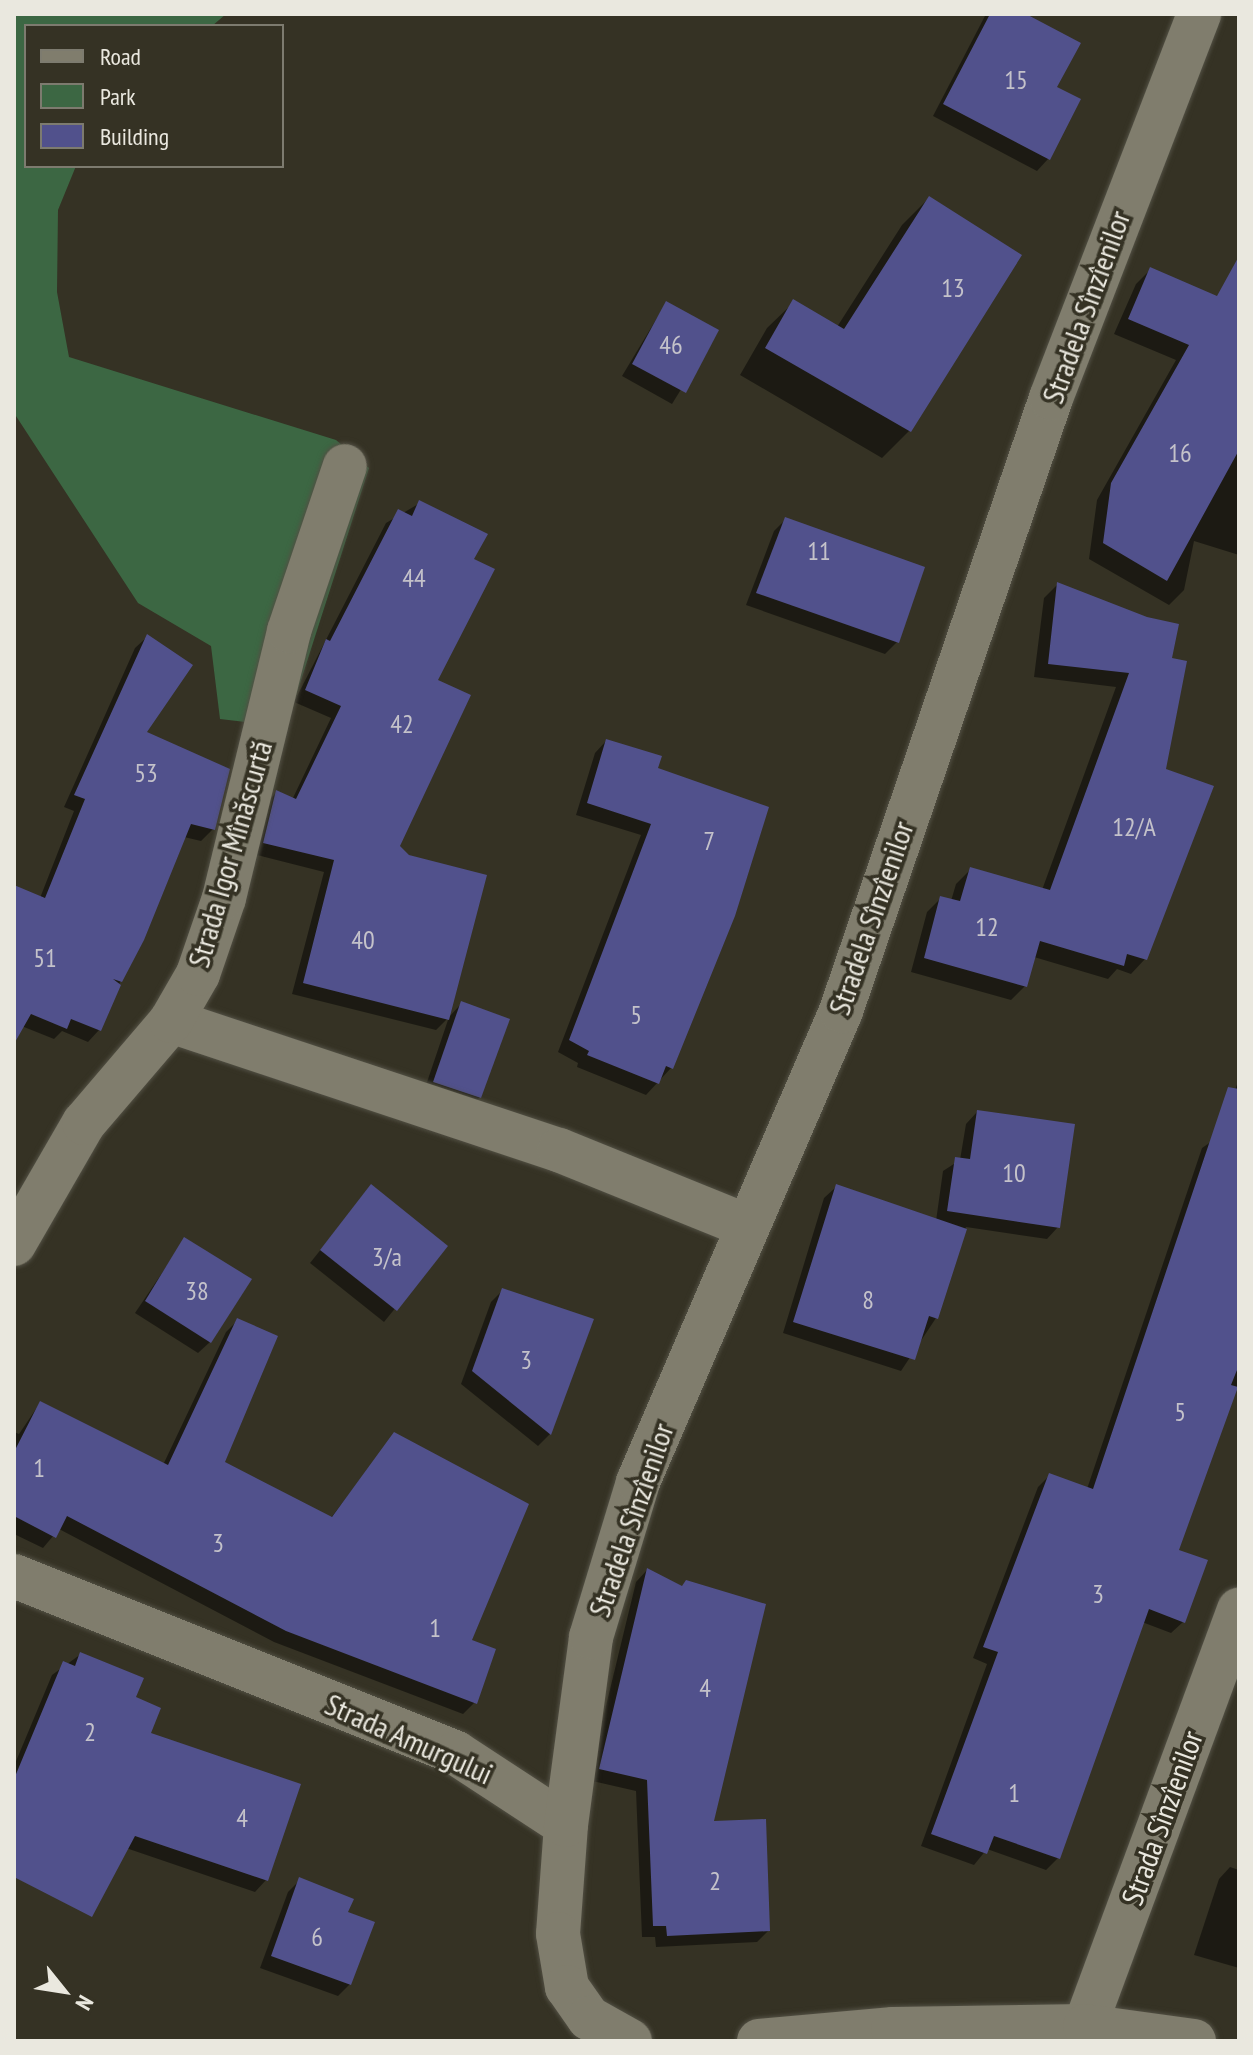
<!DOCTYPE html>
<html>
<head>
<meta charset="utf-8">
<style>
  body { margin:0 }
  #map { position:relative; width:1253px; height:2055px; overflow:hidden; background:#353224; font-family:"PT Sans Narrow",sans-serif }
  div>[style] { position:absolute }
  [style*='--x'] { left:calc(var(--x)*1px); top:calc(var(--y)*1px); width:calc(var(--w)*1px); rotate:calc(var(--a)*1deg) }
  .green>* { inset:0; background:#3c6743 }
  .shadow>* { inset:0; background:#0007 }
  .building>* { inset:0; background:#51518c }
  .roads { filter:drop-shadow(0 0 2px #525044) drop-shadow(0 0 2px #525044) }
  .minor>* { height:44px; margin:-22px; padding:0 22px; transform-origin:22px; border-radius:22px; background:#807d6d }
  span { translate:-50% -50%; white-space:nowrap; text-align:center; line-height:1.15; -webkit-text-stroke:7px #353224; paint-order:stroke }
  .number-label { font-size:26px; color:#c4c2ca }
  .number-label span { -webkit-text-stroke-width:0 }
  .street-label { font-size:30px; color:#eae8df }
  .frame { position:absolute; inset:0; border:16px solid #eae8df; pointer-events:none }
  .legend { position:absolute; left:24px; top:24px; width:260px; height:144px; box-sizing:border-box; background:#353224; border:2px solid #7d7b6f; margin:0; padding:10px 14px; list-style:none; font-size:24px; color:#eae8df }
  .legend li { display:flex; align-items:center; gap:16px; height:40px }
  .legend b { width:40px; border:2px solid #7d7b6f }
  .north { position:absolute; left:24px; top:1951px; width:80px; height:80px; -webkit-text-stroke:6px #353224; paint-order:stroke; rotate:120deg; font-size:22px; font-weight:700; line-height:32px; text-align:center; color:#eae8df }
  .north::after { content:''; display:block; margin:auto; width:28px; height:36px; background:#eae8df; clip-path:polygon(50% 0,100% 100%,50% 72%,0 100%) }
</style>
</head>
<body>
<div id="map">
  <div class="green">
    <i style="clip-path:polygon(14px 14px,226px 14px,212px 26px,26px 26px,26px 166px,76px 166px,58px 210px,57px 292px,69px 357px,336px 440px,369px 468px,286px 727px,220px 719px,211px 646px,138px 603px,14px 413px)"></i>
  </div>
  <div class="shadow">
    <i style="clip-path:polygon(986px 14px,1022px 14px,1055px 88px,1048px 159px,1037px 171px,933px 116px)"></i>
    <i style="clip-path:polygon(929px 198px,1019px 256px,909px 431px,882px 458px,740px 375px,767px 328px,794px 302px,837px 327px,902px 225px)"></i>
    <i style="clip-path:polygon(1151px 269px,1219px 299px,1239px 295px,1239px 555px,1194px 541px,1184px 590px,1169px 605px,1089px 559px,1097px 500px,1176px 360px,1114px 334px,1136px 284px)"></i>
    <i style="clip-path:polygon(666px 303px,717px 331px,672px 404px,622px 376px)"></i>
    <i style="clip-path:polygon(420px 503px,471px 560px,435px 681px,398px 847px,448px 1018px,461px 1004px,480px 1097px,468px 1108px,423px 1094px,449px 1017px,436px 1030px,292px 994px,324px 872px,253px 854px,265px 804px,276px 793px,292px 800px,331px 718px,294px 702px,386px 523px)"></i>
    <i style="clip-path:polygon(786px 519px,922px 568px,897px 642px,885px 654px,746px 605px,774px 531px)"></i>
    <i style="clip-path:polygon(1058px 584px,1170px 660px,1145px 959px,1131px 974px,1117px 969px,1108px 979px,1034px 957px,1025px 986px,1011px 1000px,911px 972px,927px 912px,941px 898px,951px 901px,956px 884px,970px 870px,1042px 890px,1116px 687px,1034px 677px,1044px 598px)"></i>
    <i style="clip-path:polygon(147px 637px,144px 733px,213px 829px,201px 841px,184px 837px,99px 1030px,88px 1042px,62px 1031px,54px 1039px,14px 1023px,14px 894px,40px 898px,74px 811px,64px 807px,135px 648px)"></i>
    <i style="clip-path:polygon(606px 741px,656px 769px,734px 916px,671px 1068px,646px 1095px,577px 1067px,578px 1063px,558px 1052px,641px 835px,576px 815px,595px 753px)"></i>
    <i style="clip-path:polygon(1239px 1079px,1239px 1382px,1176px 1551px,1183px 1622px,1171px 1633px,1142px 1622px,1058px 1858px,1046px 1870px,987px 1849px,974px 1865px,921px 1846px,987px 1664px,973px 1658px,1038px 1487px,1050px 1475px,1087px 1489px,1202px 1148px,1218px 1137px)"></i>
    <i style="clip-path:polygon(977px 1112px,1058px 1227px,1047px 1239px,966px 1227px,936px 1318px,901px 1371px,783px 1333px,824px 1198px,836px 1187px,936px 1221px,943px 1171px,960px 1160px,966px 1124px)"></i>
    <i style="clip-path:polygon(371px 1187px,445px 1247px,384px 1322px,310px 1263px)"></i>
    <i style="clip-path:polygon(185px 1239px,210px 1342px,198px 1353px,135px 1313px)"></i>
    <i style="clip-path:polygon(502px 1291px,592px 1320px,550px 1434px,538px 1446px,461px 1384px,491px 1302px)"></i>
    <i style="clip-path:polygon(238px 1320px,223px 1462px,330px 1519px,395px 1434px,470px 1642px,475px 1702px,463px 1714px,274px 1642px,59px 1529px,43px 1548px,14px 1534px,14px 1432px,19px 1434px,40px 1403px,163px 1465px,226px 1332px)"></i>
    <i style="clip-path:polygon(647px 1570px,681px 1588px,711px 1823px,768px 1931px,757px 1942px,656px 1947px,655px 1937px,642px 1937px,636px 1791px,588px 1780px,636px 1582px)"></i>
    <i style="clip-path:polygon(81px 1654px,133px 1698px,148px 1734px,266px 1880px,255px 1892px,126px 1848px,14px 1824px,14px 1766px,52px 1675px)"></i>
    <i style="clip-path:polygon(1230px 1867px,1239px 1870px,1239px 1968px,1194px 1955px,1219px 1879px)"></i>
    <i style="clip-path:polygon(300px 1880px,346px 1914px,350px 1984px,338px 1996px,260px 1968px,288px 1892px)"></i>
  </div>
  <div class="building">
    <i style="clip-path:polygon(990px 14px,1026px 14px,1081px 43px,1057px 87px,1081px 99px,1050px 160px,943px 104px)"></i>
    <i style="clip-path:polygon(929px 196px,1022px 255px,911px 432px,765px 348px,793px 299px,844px 329px)"></i>
    <i style="clip-path:polygon(1239px 256px,1239px 450px,1167px 581px,1103px 543px,1111px 483px,1189px 345px,1128px 319px,1150px 267px,1217px 296px)"></i>
    <i style="clip-path:polygon(666px 301px,719px 330px,686px 393px,632px 364px)"></i>
    <i style="clip-path:polygon(419px 500px,488px 534px,474px 559px,495px 569px,438px 680px,471px 695px,400px 846px,409px 855px,487px 875px,449px 1020px,303px 983px,334px 860px,263px 843px,276px 790px,296px 799px,341px 706px,305px 690px,326px 639px,330px 641px,398px 509px,412px 516px)"></i>
    <i style="clip-path:polygon(785px 517px,925px 567px,899px 643px,756px 593px)"></i>
    <i style="clip-path:polygon(1057px 582px,1147px 617px,1179px 624px,1172px 658px,1187px 661px,1166px 769px,1214px 786px,1147px 960px,1127px 954px,1124px 966px,1040px 941px,1027px 987px,924px 958px,940px 896px,960px 901px,970px 867px,1050px 890px,1129px 673px,1048px 664px)"></i>
    <i style="clip-path:polygon(147px 634px,193px 665px,147px 732px,230px 769px,215px 830px,191px 824px,144px 940px,122px 982px,113px 979px,121px 985px,101px 1031px,71px 1019px,67px 1029px,31px 1014px,14px 1044px,14px 885px,45px 898px,85px 799px,74px 795px)"></i>
    <i style="clip-path:polygon(606px 739px,662px 756px,658px 768px,769px 807px,735px 916px,673px 1069px,666px 1066px,659px 1084px,587px 1055px,589px 1051px,569px 1040px,651px 824px,587px 803px)"></i>
    <i style="clip-path:polygon(461px 1001px,510px 1019px,481px 1098px,433px 1082px)"></i>
    <i style="clip-path:polygon(1228px 1087px,1239px 1089px,1239px 1365px,1231px 1385px,1238px 1387px,1179px 1550px,1208px 1560px,1185px 1623px,1149px 1609px,1060px 1859px,994px 1836px,987px 1854px,931px 1834px,998px 1652px,983px 1647px,1049px 1473px,1093px 1489px)"></i>
    <i style="clip-path:polygon(977px 1110px,1075px 1124px,1060px 1228px,947px 1211px,955px 1157px,970px 1159px)"></i>
    <i style="clip-path:polygon(371px 1184px,448px 1246px,397px 1311px,320px 1250px)"></i>
    <i style="clip-path:polygon(836px 1184px,967px 1229px,938px 1319px,929px 1316px,915px 1360px,793px 1322px)"></i>
    <i style="clip-path:polygon(184px 1237px,252px 1279px,211px 1343px,145px 1301px)"></i>
    <i style="clip-path:polygon(502px 1288px,594px 1319px,551px 1435px,472px 1371px)"></i>
    <i style="clip-path:polygon(237px 1318px,278px 1336px,225px 1462px,332px 1517px,394px 1432px,529px 1504px,472px 1640px,496px 1649px,477px 1704px,286px 1631px,67px 1516px,56px 1538px,14px 1516px,14px 1452px,40px 1401px,168px 1465px)"></i>
    <i style="clip-path:polygon(647px 1568px,682px 1586px,686px 1580px,766px 1604px,714px 1821px,766px 1819px,770px 1931px,667px 1936px,666px 1926px,653px 1926px,647px 1780px,599px 1769px)"></i>
    <i style="clip-path:polygon(80px 1652px,144px 1678px,136px 1697px,161px 1708px,151px 1733px,301px 1784px,268px 1881px,135px 1836px,92px 1917px,14px 1877px,14px 1779px,63px 1661px,75px 1666px)"></i>
    <i style="clip-path:polygon(299px 1877px,354px 1899px,348px 1912px,375px 1922px,351px 1985px,271px 1956px)"></i>
  </div>
  <div class="roads">
    <div class="minor">
      <i style="--x:171;--y:1021;--w:409;--a:18.4"></i>
      <i style="--x:559;--y:1150;--w:203;--a:22"></i>
      <i style="--x:14;--y:1244;--w:140;--a:-60"></i>
      <i style="--x:84;--y:1123;--w:134;--a:-49.5"></i>
      <i style="--x:171;--y:1021;--w:54;--a:-60.1"></i>
      <i style="--x:198;--y:974;--w:80;--a:-71.1"></i>
      <i style="--x:224;--y:898;--w:275;--a:-76.3"></i>
      <i style="--x:289;--y:631;--w:174;--a:-71.3"></i>
      <i style="--x:14;--y:1576;--w:476;--a:21.8"></i>
      <i style="--x:456;--y:1753;--w:131;--a:33.2"></i>
      <i style="--x:566;--y:1825;--w:109;--a:94.2"></i>
      <i style="--x:558;--y:1934;--w:54;--a:80.4"></i>
      <i style="--x:567;--y:1987;--w:38;--a:55"></i>
      <i style="--x:589;--y:2018;--w:47;--a:29.3"></i>
      <i style="--x:566;--y:1825;--w:190;--a:-82.4"></i>
      <i style="--x:591;--y:1637;--w:162;--a:-73.1"></i>
      <i style="--x:638;--y:1482;--w:513;--a:-66.68"></i>
      <i style="--x:841;--y:1011;--w:648;--a:-71.09"></i>
      <i style="--x:1051;--y:398;--w:412;--a:-68.9"></i>
      <i style="--x:1085;--y:2026;--w:444;--a:-69.7"></i>
      <i style="--x:759;--y:2041;--w:135;--a:-5.1"></i>
      <i style="--x:893;--y:2029;--w:192;--a:-0.9"></i>
      <i style="--x:1085;--y:2026;--w:110;--a:7.8"></i>
    </div>
  </div>
  <div class="number-label">
    <span style="left:1016px;top:80px">15</span>
    <span style="left:953px;top:288px">13</span>
    <span style="left:671px;top:345px">46</span>
    <span style="left:1180px;top:453px">16</span>
    <span style="left:819px;top:551px">11</span>
    <span style="left:414px;top:578px">44</span>
    <span style="left:402px;top:724px">42</span>
    <span style="left:146px;top:773px">53</span>
    <span style="left:1134px;top:827px">12/A</span>
    <span style="left:709px;top:841px">7</span>
    <span style="left:987px;top:927px">12</span>
    <span style="left:363px;top:940px">40</span>
    <span style="left:45px;top:958px">51</span>
    <span style="left:636px;top:1015px">5</span>
    <span style="left:1014px;top:1173px">10</span>
    <span style="left:387px;top:1257px">3/a</span>
    <span style="left:197px;top:1291px">38</span>
    <span style="left:868px;top:1300px">8</span>
    <span style="left:526px;top:1360px">3</span>
    <span style="left:1180px;top:1412px">5</span>
    <span style="left:39px;top:1468px">1</span>
    <span style="left:218px;top:1543px">3</span>
    <span style="left:1098px;top:1594px">3</span>
    <span style="left:435px;top:1628px">1</span>
    <span style="left:705px;top:1688px">4</span>
    <span style="left:90px;top:1732px">2</span>
    <span style="left:1014px;top:1793px">1</span>
    <span style="left:242px;top:1818px">4</span>
    <span style="left:715px;top:1881px">2</span>
    <span style="left:317px;top:1937px">6</span>
  </div>
  <div class="street-label">
    <span style="left:1086px;top:307px;rotate:-70deg">Stradela Sînzîenilor</span>
    <span style="left:230px;top:854px;rotate:-74deg">Strada Igor Mînăscurtă</span>
    <span style="left:871px;top:918px;rotate:-71deg">Stradela Sînzîenilor</span>
    <span style="left:631px;top:1520px;rotate:-71deg">Stradela Sînzîenilor</span>
    <span style="left:409px;top:1739px;rotate:24deg">Strada Amurgului</span>
    <span style="left:1162px;top:1818px;rotate:-70deg">Strada Sînzîenilor</span>
  </div>
  <div class="frame"></div>
  <ul class="legend">
  <li><b style="height:10px;background:#807d6d"></b>Road</li>
  <li><b style="height:22px;background:#3c6743"></b>Park</li>
  <li><b style="height:22px;background:#51518c"></b>Building</li>
  </ul>
  <div class="north">N</div>
</div>
</body>
</html>
